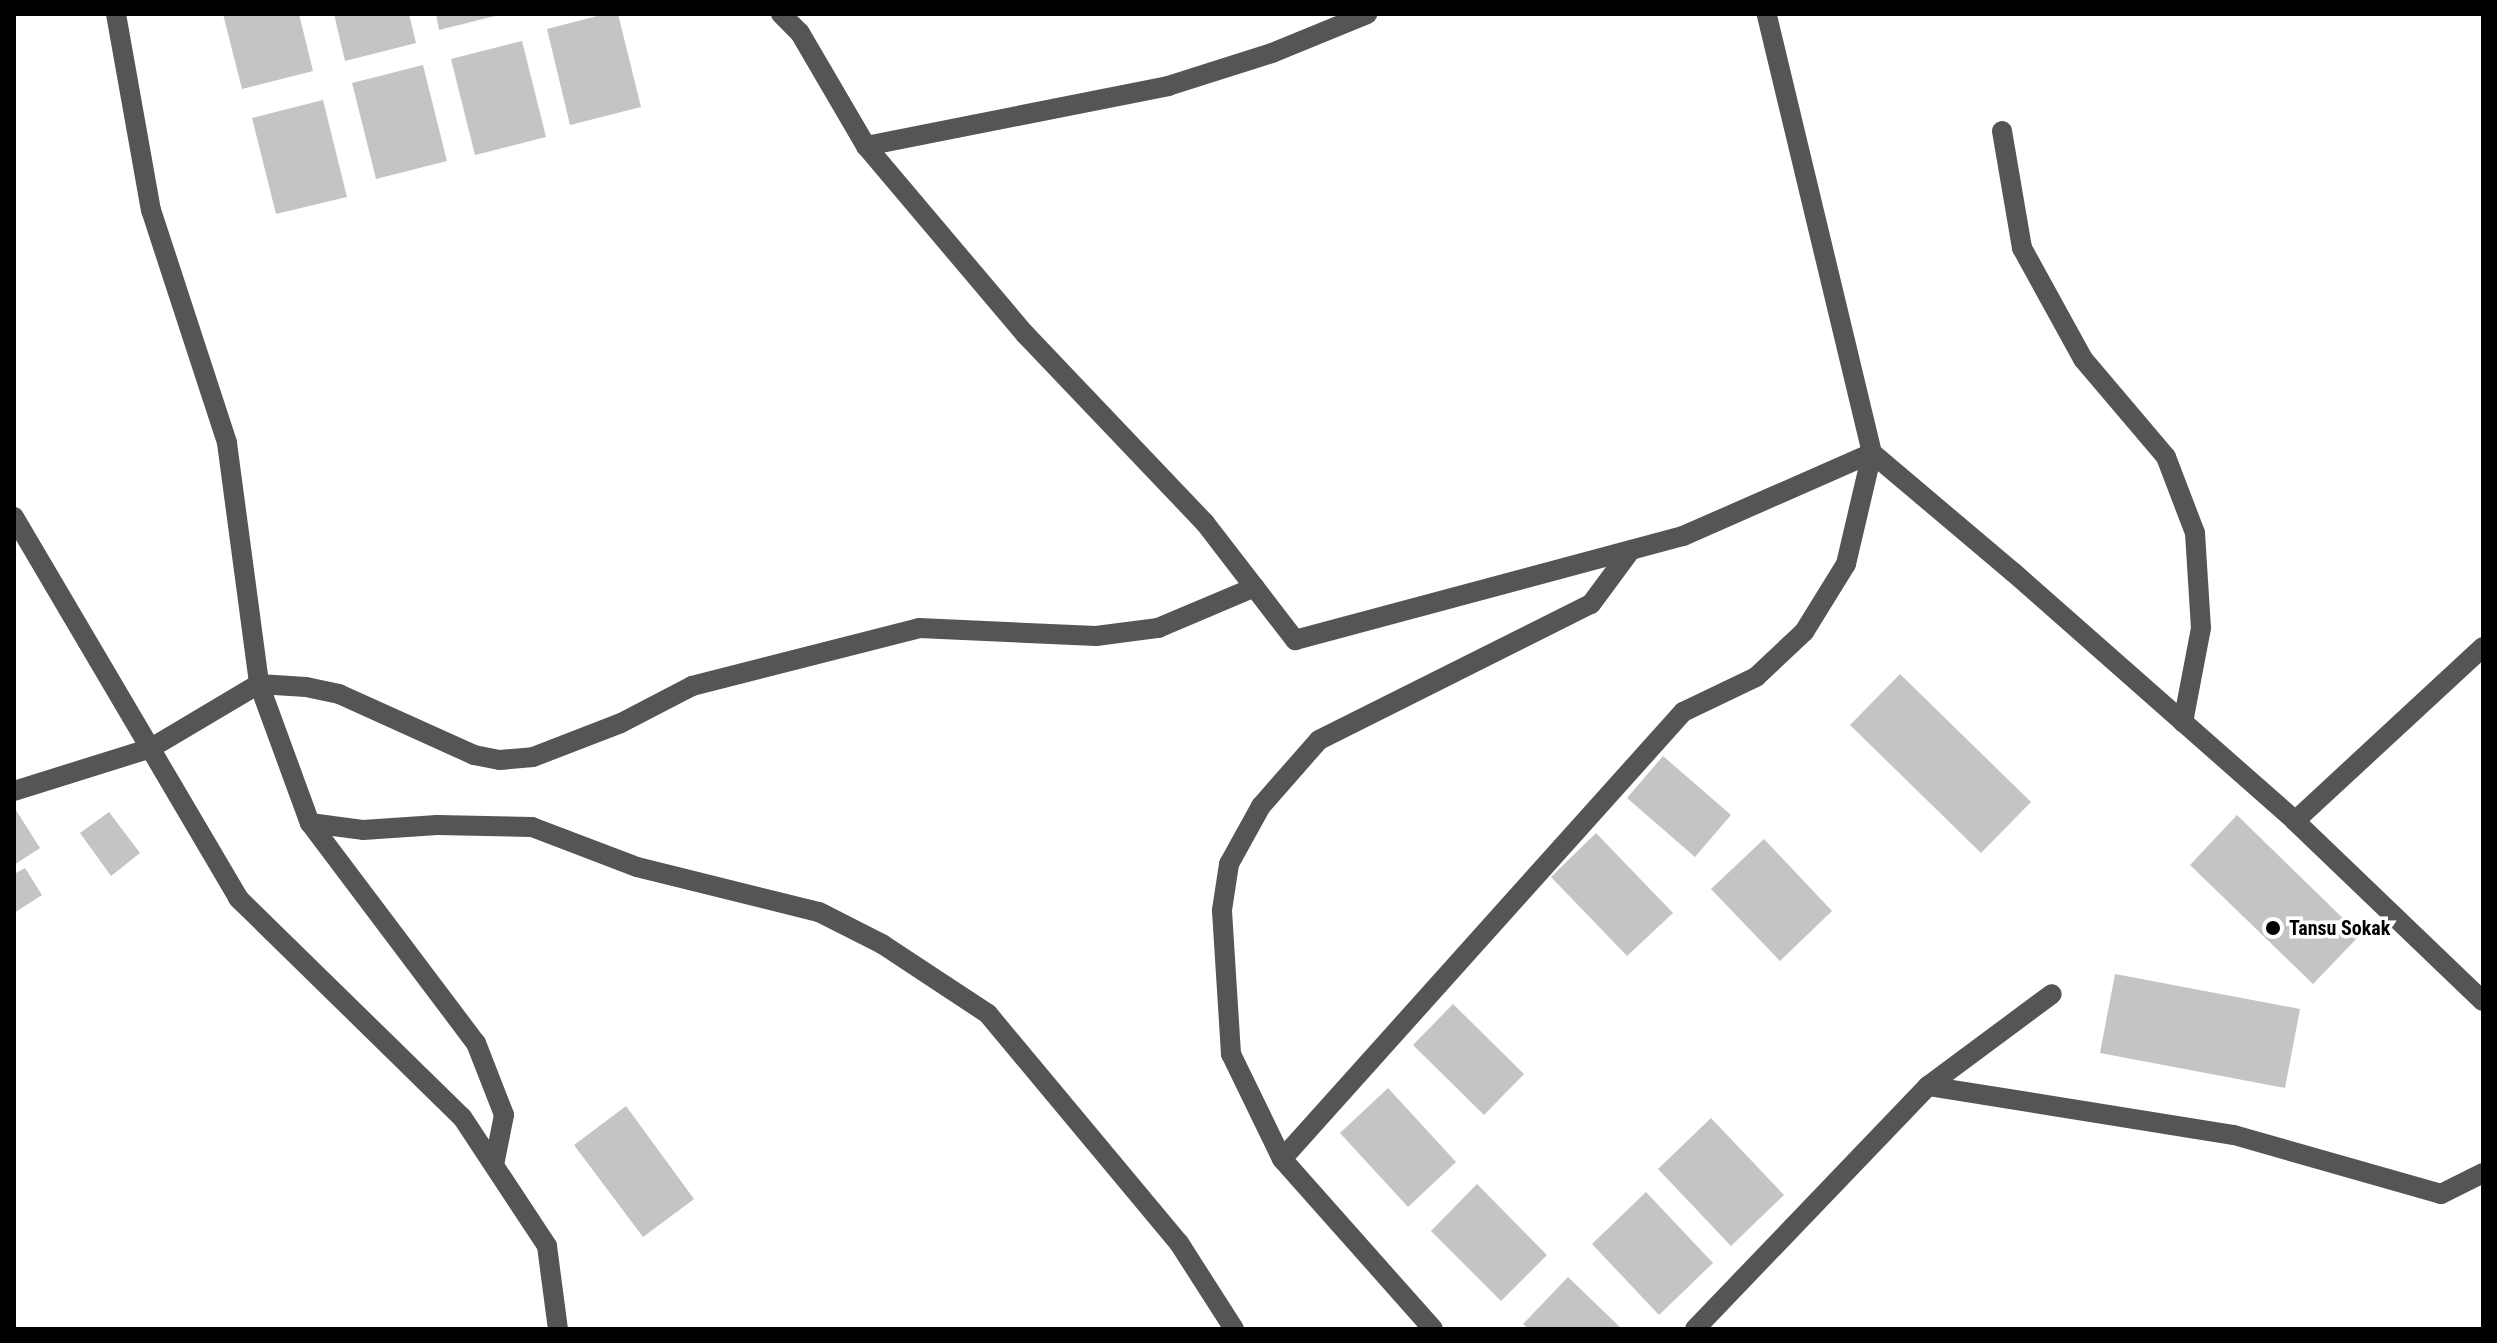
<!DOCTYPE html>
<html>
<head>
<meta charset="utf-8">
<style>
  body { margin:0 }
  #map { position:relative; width:2497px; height:1343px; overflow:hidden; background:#fff; font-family:"Roboto Condensed",sans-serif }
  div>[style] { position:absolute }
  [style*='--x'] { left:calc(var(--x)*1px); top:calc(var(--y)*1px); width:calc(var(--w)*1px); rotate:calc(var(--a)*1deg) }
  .building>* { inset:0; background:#c4c4c4 }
  .minor>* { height:20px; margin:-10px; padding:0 10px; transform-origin:10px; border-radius:10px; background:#555 }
  .dots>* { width:22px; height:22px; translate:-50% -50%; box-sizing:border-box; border:4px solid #fff; border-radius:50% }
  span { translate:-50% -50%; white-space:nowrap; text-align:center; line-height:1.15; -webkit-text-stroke:7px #fff; paint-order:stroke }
  .poi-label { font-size:20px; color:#000; font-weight:700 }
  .left { translate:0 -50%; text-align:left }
  .frame { position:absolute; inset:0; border:16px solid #000; pointer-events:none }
</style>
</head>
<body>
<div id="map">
  <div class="building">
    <i style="clip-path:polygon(223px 14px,299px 14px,313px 71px,242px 89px)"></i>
    <i style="clip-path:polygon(334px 14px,409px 14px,416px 43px,345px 61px)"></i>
    <i style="clip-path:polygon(436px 14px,499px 14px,499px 15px,439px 30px)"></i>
    <i style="clip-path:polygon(605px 14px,618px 14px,641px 107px,570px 125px,547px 29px)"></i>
    <i style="clip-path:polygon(522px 41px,546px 137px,475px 155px,451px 59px)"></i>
    <i style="clip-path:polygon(423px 65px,447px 161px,376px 179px,352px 83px)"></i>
    <i style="clip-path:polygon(323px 100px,347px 197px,276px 214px,252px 118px)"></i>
    <i style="clip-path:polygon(1900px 674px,2031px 802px,1981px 853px,1850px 725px)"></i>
    <i style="clip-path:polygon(1663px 756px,1731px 815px,1695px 857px,1627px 798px)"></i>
    <i style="clip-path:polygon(14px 807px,40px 848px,14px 865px)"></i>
    <i style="clip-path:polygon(109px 812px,140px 853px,111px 876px,80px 833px)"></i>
    <i style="clip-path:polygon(2237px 815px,2360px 935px,2313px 984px,2190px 865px)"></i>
    <i style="clip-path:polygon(1596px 833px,1673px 913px,1627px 956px,1551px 877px)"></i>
    <i style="clip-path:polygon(1764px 839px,1832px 911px,1780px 961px,1711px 889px)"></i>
    <i style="clip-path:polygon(25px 868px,42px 895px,14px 913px,14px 874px)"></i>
    <i style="clip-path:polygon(2115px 974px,2300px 1009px,2285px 1088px,2100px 1053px)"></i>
    <i style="clip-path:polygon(1453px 1004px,1524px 1074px,1484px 1115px,1413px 1045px)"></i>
    <i style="clip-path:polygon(1388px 1088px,1456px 1162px,1408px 1207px,1340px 1133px)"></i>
    <i style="clip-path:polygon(626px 1106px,694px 1199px,643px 1237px,574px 1145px)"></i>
    <i style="clip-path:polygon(1711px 1118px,1784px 1195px,1731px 1246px,1658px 1169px)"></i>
    <i style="clip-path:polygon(1477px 1184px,1547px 1255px,1501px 1301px,1431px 1231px)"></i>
    <i style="clip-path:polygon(1646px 1192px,1713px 1263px,1659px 1315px,1592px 1244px)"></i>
    <i style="clip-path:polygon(1568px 1277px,1622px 1329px,1528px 1329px,1523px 1324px)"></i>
  </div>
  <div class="minor">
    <i style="--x:116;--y:14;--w:199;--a:79.9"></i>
    <i style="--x:151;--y:210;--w:245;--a:71.9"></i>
    <i style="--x:227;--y:443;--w:243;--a:82.4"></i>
    <i style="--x:259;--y:684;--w:148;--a:69.9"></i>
    <i style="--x:310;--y:823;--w:276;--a:53"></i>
    <i style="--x:476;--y:1043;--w:77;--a:68.7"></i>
    <i style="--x:504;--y:1115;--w:51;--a:101.3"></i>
    <i style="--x:781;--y:14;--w:27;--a:45"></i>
    <i style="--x:800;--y:33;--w:131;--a:59.7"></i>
    <i style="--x:866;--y:146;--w:246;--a:49.8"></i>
    <i style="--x:1025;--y:334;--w:261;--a:46.4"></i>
    <i style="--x:1205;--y:523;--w:148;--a:52.4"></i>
    <i style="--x:1295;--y:640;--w:402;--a:-15"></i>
    <i style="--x:1683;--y:536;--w:206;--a:-23.7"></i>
    <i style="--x:2002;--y:131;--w:119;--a:80.3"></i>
    <i style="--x:2022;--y:248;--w:127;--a:61.2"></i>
    <i style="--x:2083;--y:359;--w:128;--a:49.7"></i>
    <i style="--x:2166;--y:457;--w:81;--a:69.1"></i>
    <i style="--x:2195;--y:533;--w:95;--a:86.4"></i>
    <i style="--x:2201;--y:628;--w:96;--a:100.8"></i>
    <i style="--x:866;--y:146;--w:308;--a:-11.2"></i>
    <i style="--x:1168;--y:86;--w:109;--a:-17.6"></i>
    <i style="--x:1272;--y:53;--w:103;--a:-22.3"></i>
    <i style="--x:1872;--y:453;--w:185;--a:40.2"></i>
    <i style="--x:2013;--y:572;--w:376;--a:41.4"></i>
    <i style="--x:2295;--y:821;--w:260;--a:43.8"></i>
    <i style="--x:14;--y:517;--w:442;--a:59.5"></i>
    <i style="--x:238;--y:898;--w:313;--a:44.4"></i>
    <i style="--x:462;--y:1117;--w:154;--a:56.6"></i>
    <i style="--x:547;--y:1246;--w:84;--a:82.5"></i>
    <i style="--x:14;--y:791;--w:144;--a:-17.4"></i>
    <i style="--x:151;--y:748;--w:126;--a:-30.7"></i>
    <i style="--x:259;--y:684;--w:47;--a:3.7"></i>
    <i style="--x:306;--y:687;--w:34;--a:12"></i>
    <i style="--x:339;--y:694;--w:148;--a:24.3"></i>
    <i style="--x:474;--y:755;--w:26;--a:11"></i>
    <i style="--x:500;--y:760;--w:33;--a:-5"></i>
    <i style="--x:533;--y:757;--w:94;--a:-21.1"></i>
    <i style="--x:621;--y:723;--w:80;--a:-27.5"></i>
    <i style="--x:692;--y:686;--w:234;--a:-14.3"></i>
    <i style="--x:919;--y:628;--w:177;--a:2.6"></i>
    <i style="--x:1096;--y:636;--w:63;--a:-7.4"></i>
    <i style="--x:1158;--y:628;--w:105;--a:-22.9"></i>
    <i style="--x:2295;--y:821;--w:256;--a:-42.8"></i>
    <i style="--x:310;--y:823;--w:53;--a:7.5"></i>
    <i style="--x:363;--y:830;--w:74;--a:-3.9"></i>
    <i style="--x:437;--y:825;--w:95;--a:1.2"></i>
    <i style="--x:532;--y:827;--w:112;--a:20.9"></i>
    <i style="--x:637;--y:867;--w:187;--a:13.9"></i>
    <i style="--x:819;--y:912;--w:71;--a:26.9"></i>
    <i style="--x:882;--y:944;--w:127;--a:33.4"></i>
    <i style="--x:988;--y:1014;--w:298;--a:50.2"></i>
    <i style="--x:1179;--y:1243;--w:102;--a:57.4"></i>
    <i style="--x:1928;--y:1086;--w:310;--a:9.1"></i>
    <i style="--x:2234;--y:1135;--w:215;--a:15.9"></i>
    <i style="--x:2441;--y:1194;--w:47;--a:-26.6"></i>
    <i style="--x:1282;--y:1159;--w:601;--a:-48.1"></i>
    <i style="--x:1683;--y:712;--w:81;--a:-25.6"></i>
    <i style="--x:1756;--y:677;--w:66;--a:-43.2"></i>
    <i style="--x:1804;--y:632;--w:80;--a:-58.3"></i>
    <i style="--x:1846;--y:564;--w:114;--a:-76.8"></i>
    <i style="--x:1872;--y:453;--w:451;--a:-103.5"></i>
    <i style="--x:1433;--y:1329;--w:227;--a:-131.6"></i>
    <i style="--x:1282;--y:1159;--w:117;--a:-115.9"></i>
    <i style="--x:1231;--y:1054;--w:144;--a:-93.6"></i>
    <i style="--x:1222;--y:910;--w:47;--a:-81.3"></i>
    <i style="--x:1229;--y:864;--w:66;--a:-61.1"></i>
    <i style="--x:1261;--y:806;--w:88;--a:-48.7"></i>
    <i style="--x:1319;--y:740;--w:304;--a:-26.6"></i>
    <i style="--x:1591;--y:604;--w:67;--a:-53.5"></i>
    <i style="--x:1695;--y:1329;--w:337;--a:-46.2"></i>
    <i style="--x:1928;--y:1086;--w:154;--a:-36.6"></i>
  </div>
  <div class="dots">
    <i style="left:2273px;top:928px;background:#000"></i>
  </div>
  <div class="poi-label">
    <span class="left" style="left:2289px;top:928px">Tansu Sokak</span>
  </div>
  <div class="frame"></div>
</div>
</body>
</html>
